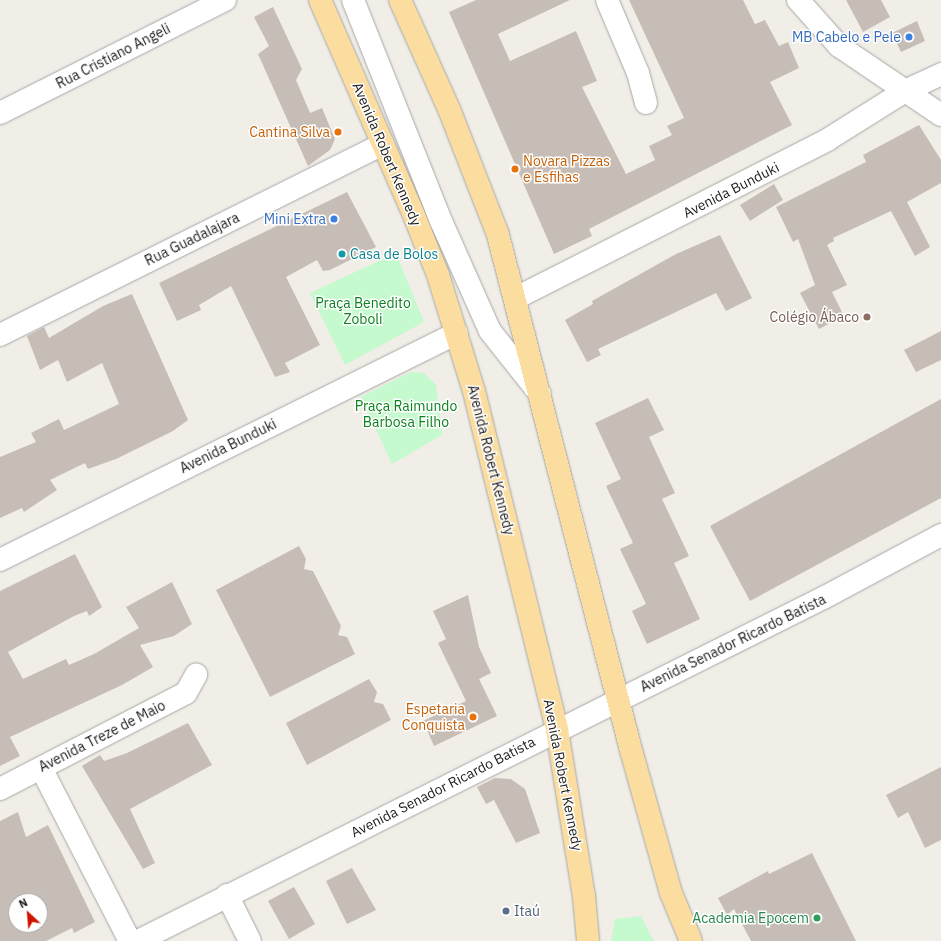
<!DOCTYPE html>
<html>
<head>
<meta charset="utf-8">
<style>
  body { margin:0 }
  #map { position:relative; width:941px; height:941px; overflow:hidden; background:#f1eee7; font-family:"IBM Plex Sans",sans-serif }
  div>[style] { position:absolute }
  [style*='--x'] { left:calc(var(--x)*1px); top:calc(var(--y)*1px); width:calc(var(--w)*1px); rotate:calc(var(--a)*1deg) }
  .park>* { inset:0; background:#c4facd }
  .building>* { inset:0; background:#c6beb6 }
  .roads { filter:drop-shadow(0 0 1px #a7a7a7) drop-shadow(0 0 1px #a7a7a7) }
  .minor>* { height:22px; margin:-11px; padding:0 11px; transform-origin:11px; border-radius:11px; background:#fff }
  .major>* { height:22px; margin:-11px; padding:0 11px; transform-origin:11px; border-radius:11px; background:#fcdda0 }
  .dots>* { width:11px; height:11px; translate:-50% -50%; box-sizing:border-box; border:2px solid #fff; border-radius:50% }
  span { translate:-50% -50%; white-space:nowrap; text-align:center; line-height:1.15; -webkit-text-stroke:3px #fff; paint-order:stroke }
  .shop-label { font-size:14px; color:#366cbe }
  .right { translate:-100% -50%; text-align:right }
  .street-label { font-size:14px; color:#202020 }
  .food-label { font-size:14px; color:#c56008 }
  .left { translate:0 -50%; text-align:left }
  .culture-label { font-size:14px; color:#0d838f }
  .park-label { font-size:14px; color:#0b811f }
  .education-label { font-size:14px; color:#785e54 }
  .service-label { font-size:14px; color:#4e5e75 }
  .leisure-label { font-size:14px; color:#27864d }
  .north { position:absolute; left:8px; top:893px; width:40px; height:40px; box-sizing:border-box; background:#fff; border:1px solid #a6a6a6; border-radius:50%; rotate:334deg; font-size:11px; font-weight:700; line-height:16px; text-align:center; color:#202020 }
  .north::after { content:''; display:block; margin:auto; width:14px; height:18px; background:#d01200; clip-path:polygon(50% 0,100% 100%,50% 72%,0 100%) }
</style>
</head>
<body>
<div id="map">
  <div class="park">
    <i style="clip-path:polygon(396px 253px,424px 322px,345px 365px,310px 293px)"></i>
    <i style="clip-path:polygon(411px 372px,424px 373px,436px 385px,442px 435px,392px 464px,361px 397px)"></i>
    <i style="clip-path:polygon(641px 916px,654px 941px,611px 941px,615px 919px)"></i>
  </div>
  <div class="building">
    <i style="clip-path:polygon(476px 0,570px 0,498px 34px,510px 61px,576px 31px,597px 81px,582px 87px,626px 174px,655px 160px,649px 146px,672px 135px,667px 126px,684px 118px,629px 0,743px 0,755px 24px,765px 20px,779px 46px,788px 42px,799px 68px,770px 82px,792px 125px,589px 229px,592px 236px,554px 254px,449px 12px)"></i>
    <i style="clip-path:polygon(846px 0,881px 0,890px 17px,863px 32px)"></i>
    <i style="clip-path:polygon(273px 7px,302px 69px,296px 80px,310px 113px,322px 108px,335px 139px,330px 150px,308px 166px,258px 54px,269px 46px,254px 17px)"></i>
    <i style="clip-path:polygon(917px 21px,925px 41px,901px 52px,892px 33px)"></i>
    <i style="clip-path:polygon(919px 125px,941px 160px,941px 183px,907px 202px,930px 247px,915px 256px,891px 211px,833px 238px,834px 241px,827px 245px,847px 285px,832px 292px,844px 316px,819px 329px,800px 293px,815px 285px,798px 239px,793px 242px,776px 207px,866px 162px,863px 155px)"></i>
    <i style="clip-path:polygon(774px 184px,783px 200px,750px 221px,740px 205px)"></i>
    <i style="clip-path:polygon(347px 192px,376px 247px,330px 270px,323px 271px,317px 260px,286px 277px,320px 345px,285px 363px,290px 372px,275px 377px,231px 286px,199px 305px,201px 310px,177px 321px,159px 283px)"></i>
    <i style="clip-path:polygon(720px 235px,752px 298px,726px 311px,716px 293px,598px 349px,601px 355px,587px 362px,565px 320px,593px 304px,592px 301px,676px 254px)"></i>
    <i style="clip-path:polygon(132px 294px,188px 420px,173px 431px,116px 459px,88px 469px,85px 463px,50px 480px,57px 490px,24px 512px,22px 508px,0 518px,0 457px,36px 442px,31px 433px,59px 419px,64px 430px,119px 404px,102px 363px,67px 382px,58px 360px,40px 370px,27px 336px,44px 327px,49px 338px,103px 306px)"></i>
    <i style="clip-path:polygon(941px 331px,941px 360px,916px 372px,904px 350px)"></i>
    <i style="clip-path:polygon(648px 398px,664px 430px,649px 437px,675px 493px,662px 499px,689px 556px,674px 563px,700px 619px,647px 644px,632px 611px,646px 604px,620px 549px,633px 543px,606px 486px,621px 479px,595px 423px)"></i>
    <i style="clip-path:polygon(941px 399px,941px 498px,750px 601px,710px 526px)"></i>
    <i style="clip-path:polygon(299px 546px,306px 559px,304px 569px,313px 571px,341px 626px,338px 635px,347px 637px,355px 654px,270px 697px,216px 590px)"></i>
    <i style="clip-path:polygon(75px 554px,102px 607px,89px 616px,87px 611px,74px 616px,8px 652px,23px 679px,66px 659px,69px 665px,94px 654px,139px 628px,126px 607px,172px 582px,192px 624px,174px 636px,140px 645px,153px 667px,122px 685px,10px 737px,20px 756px,0 766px,0 591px)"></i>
    <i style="clip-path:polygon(468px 595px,479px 647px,491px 673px,479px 679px,497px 716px,434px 746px,423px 721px,466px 701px,438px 643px,446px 639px,433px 611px)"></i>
    <i style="clip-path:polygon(369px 679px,377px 692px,374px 702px,383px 704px,391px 720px,307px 765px,286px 723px)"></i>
    <i style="clip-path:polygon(188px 723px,212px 765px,130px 809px,155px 863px,143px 869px,82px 766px,100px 755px,104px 761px,127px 753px)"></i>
    <i style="clip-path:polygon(941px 767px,941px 840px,925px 848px,908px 812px,898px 818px,886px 795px)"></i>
    <i style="clip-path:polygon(495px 778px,511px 779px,525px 789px,540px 833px,516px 843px,494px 800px,486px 804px,477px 787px)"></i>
    <i style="clip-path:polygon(evenodd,18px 812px,26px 837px,48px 825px,95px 922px,74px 933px,72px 928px,46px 941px,0 941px,0 821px,18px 812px,16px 901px,40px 901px,40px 925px,16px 925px,16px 901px)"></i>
    <i style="clip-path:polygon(812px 853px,856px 941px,751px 941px,734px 909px,727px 915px,718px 898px,768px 871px,769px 874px)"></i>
    <i style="clip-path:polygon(352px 868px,376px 910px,347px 924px,326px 881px)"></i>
    <i style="clip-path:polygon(294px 887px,315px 924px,289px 939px,268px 901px)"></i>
  </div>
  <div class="roads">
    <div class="minor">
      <i style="--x:353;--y:0;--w:238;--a:68.3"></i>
      <i style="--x:441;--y:221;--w:120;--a:66"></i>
      <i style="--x:490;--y:331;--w:80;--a:51.6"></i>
      <i style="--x:607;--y:0;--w:79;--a:67"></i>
      <i style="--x:638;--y:73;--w:31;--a:75"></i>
      <i style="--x:798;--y:0;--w:62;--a:48.3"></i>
      <i style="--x:839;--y:46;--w:123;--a:34.1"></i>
      <i style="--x:0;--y:113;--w:252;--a:-26.7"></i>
      <i style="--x:516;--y:298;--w:349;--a:-26.9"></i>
      <i style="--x:827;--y:140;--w:92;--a:-32.1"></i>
      <i style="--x:905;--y:91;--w:40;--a:-25"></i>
      <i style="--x:0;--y:335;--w:428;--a:-26.5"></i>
      <i style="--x:0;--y:560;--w:510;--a:-26.41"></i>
      <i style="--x:41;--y:768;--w:195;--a:62.8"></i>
      <i style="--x:0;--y:789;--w:209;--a:-27.3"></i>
      <i style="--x:186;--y:693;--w:21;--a:-61"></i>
      <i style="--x:227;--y:895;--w:51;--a:63.4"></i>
      <i style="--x:138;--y:941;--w:768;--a:-26.6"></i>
      <i style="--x:825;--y:597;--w:132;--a:-28.1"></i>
    </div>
    <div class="major">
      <i style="--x:320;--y:0;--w:232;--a:66.4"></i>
      <i style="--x:413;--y:213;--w:67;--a:68"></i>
      <i style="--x:438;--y:275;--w:121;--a:72.8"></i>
      <i style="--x:474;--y:391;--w:349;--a:76.2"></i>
      <i style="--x:557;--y:730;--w:168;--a:80.8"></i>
      <i style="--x:584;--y:896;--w:45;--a:84.9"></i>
      <i style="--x:400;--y:0;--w:120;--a:65.8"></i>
      <i style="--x:449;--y:109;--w:135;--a:68.7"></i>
      <i style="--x:498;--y:235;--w:532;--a:75.52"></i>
      <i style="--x:631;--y:750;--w:148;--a:74.4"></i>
      <i style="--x:671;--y:893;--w:52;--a:67.4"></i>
    </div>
  </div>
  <div class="dots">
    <i style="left:909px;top:37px;background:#3f7fe0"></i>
    <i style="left:338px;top:132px;background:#e8710a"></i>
    <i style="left:515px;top:169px;background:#e8710a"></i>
    <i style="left:334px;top:219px;background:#3f7fe0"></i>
    <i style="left:342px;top:254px;background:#0f9aa8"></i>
    <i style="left:867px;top:317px;background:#8d6e63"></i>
    <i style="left:473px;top:717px;background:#e8710a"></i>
    <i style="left:506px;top:911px;background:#5c6f8a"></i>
    <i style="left:817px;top:918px;background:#2e9e5b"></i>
  </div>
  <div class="shop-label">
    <span class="right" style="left:901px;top:37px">MB Cabelo e Pele</span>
    <span class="right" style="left:326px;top:219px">Mini Extra</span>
  </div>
  <div class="street-label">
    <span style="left:113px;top:56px;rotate:-27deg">Rua Cristiano Angeli</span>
    <span style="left:387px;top:154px;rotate:67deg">Avenida Robert Kennedy</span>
    <span style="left:731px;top:190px;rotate:-27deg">Avenida Bunduki</span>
    <span style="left:192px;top:239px;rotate:-26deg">Rua Guadalajara</span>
    <span style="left:228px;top:446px;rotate:-26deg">Avenida Bunduki</span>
    <span style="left:491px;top:460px;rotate:76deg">Avenida Robert Kennedy</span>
    <span style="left:733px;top:643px;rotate:-26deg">Avenida Senador Ricardo Batista</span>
    <span style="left:102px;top:736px;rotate:-27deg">Avenida Treze de Maio</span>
    <span style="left:563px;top:775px;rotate:79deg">Avenida Robert Kennedy</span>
    <span style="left:443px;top:787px;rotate:-27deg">Avenida Senador Ricardo Batista</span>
  </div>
  <div class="food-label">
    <span class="right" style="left:330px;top:132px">Cantina Silva</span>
    <span class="left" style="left:523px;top:169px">Novara Pizzas<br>e Esfihas</span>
    <span class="right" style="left:465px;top:717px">Espetaria<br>Conquista</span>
  </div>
  <div class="culture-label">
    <span class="left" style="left:350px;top:254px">Casa de Bolos</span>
  </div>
  <div class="park-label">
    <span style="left:363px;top:311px">Praça Benedito<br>Zoboli</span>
    <span style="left:406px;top:414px">Praça Raimundo<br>Barbosa Filho</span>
  </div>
  <div class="education-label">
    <span class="right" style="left:859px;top:317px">Colégio Ábaco</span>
  </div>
  <div class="service-label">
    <span class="left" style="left:514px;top:911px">Itaú</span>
  </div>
  <div class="leisure-label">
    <span class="right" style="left:809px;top:918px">Academia Epocem</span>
  </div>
  <div class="north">N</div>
</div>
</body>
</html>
